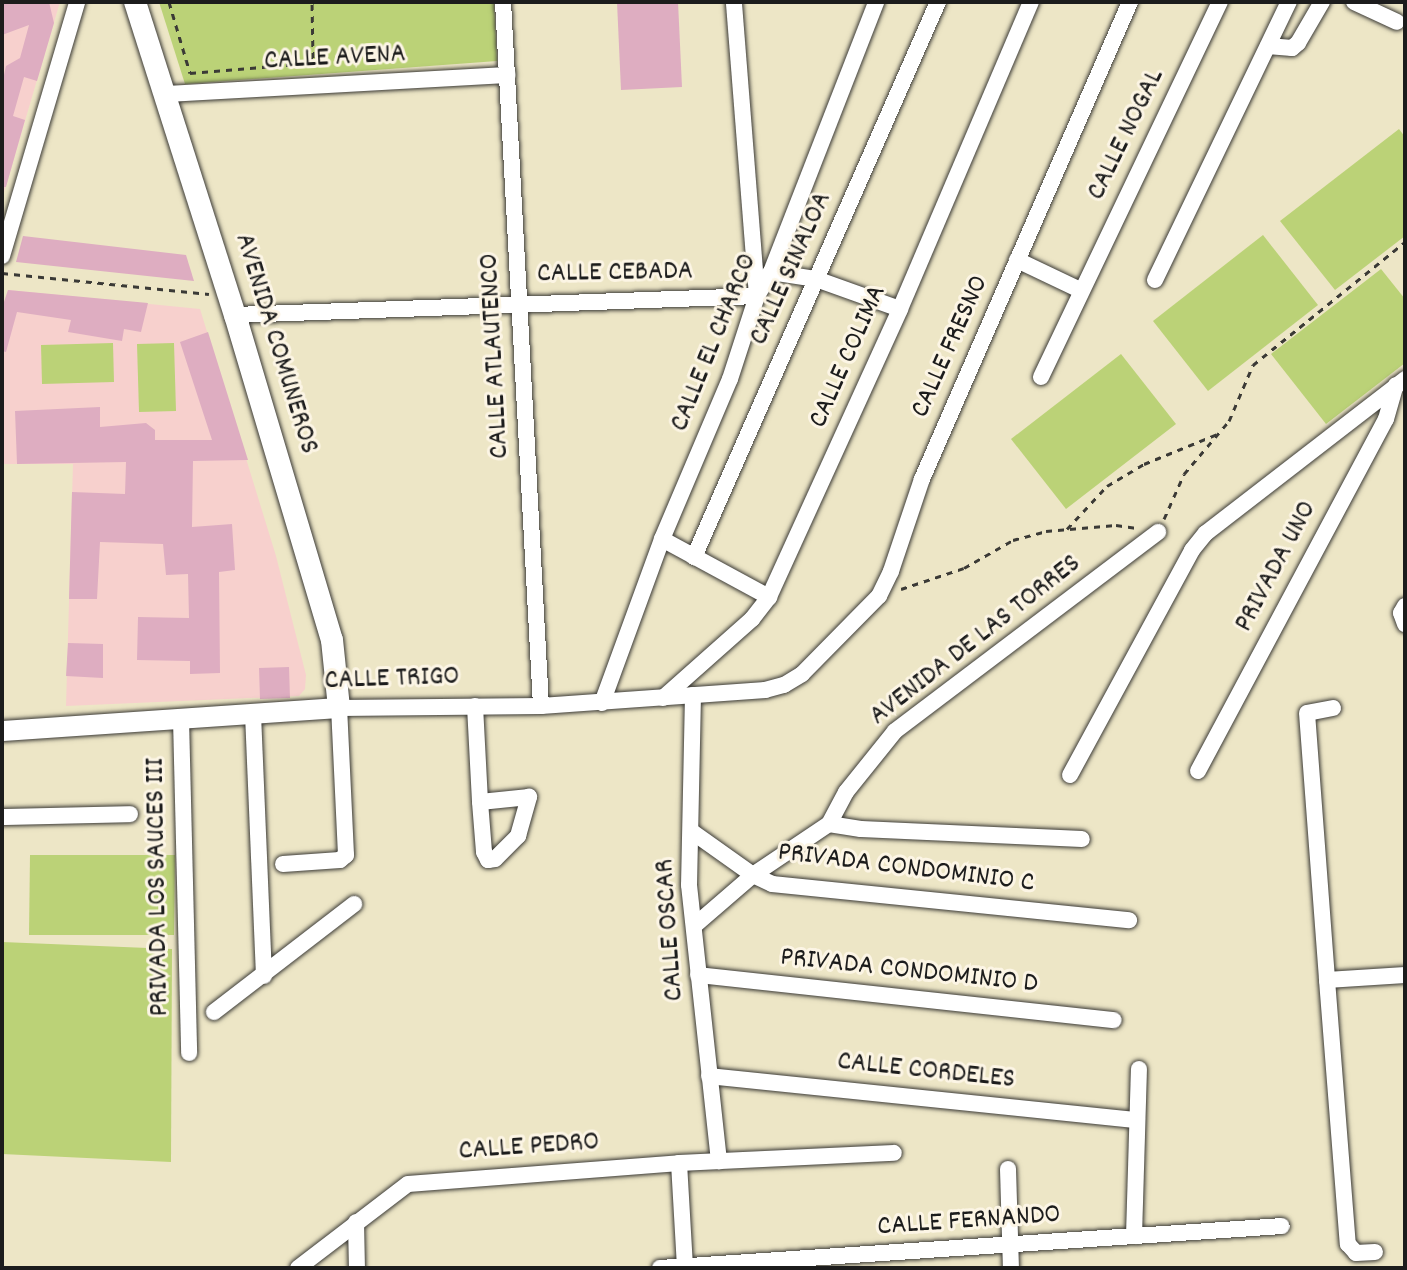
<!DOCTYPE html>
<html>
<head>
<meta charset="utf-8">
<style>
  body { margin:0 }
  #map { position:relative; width:1407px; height:1270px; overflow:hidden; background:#ede6c6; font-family:Dekko,sans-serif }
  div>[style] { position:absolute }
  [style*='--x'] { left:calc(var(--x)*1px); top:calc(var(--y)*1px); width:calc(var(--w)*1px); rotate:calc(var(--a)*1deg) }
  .built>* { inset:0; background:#f7d0cd }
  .green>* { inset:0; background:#bbd277 }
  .building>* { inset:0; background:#deadc1 }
  .path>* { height:3px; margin-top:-1.5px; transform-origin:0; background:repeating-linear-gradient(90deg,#3b3a36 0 6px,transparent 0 12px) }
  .roads { filter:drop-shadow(0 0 2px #3b3a36) drop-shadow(0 0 2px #3b3a36) }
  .minor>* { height:16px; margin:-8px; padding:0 8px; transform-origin:8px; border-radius:8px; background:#fff }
  .tertiary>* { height:20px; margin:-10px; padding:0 10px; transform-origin:10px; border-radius:10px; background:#fff }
  .secondary>* { height:22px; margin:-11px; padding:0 11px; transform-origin:11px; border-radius:11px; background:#fff }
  span { translate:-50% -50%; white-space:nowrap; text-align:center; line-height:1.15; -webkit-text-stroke:6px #fcf5e5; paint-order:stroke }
  .street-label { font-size:28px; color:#1c1c1c }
  .frame { position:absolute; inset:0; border:4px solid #1c1c1c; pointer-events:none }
</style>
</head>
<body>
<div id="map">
  <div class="built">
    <i style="clip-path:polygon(2px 2px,60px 2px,2px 199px)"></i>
    <i style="clip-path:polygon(8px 290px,200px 309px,276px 556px,306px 675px,305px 689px,299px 696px,66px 706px,73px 464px,2px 464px,2px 308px)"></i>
  </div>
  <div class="green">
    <i style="clip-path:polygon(159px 2px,494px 2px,497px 61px,185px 84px)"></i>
    <i style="clip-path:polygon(1399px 129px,1405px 137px,1405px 236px,1335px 290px,1280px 221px)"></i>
    <i style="clip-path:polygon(1263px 235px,1318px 305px,1208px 391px,1153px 321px)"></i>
    <i style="clip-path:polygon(1381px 269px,1405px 299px,1405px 363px,1326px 424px,1271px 354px)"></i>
    <i style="clip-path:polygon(113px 343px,114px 382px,42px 384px,41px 345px)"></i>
    <i style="clip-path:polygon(174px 343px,176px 411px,139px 412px,137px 344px)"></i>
    <i style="clip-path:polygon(1121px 354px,1176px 424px,1066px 509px,1011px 439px)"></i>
    <i style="clip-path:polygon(30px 855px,175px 855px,174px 935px,29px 935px)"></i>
    <i style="clip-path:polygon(2px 942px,172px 949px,171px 1162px,2px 1154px)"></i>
  </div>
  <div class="building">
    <i style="clip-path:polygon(2px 2px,49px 2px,54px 23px,37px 81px,24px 77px,13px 116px,25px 120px,6px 187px,2px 187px,2px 84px,6px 66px,20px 58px,29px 25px,2px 35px)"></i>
    <i style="clip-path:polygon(617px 2px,678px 2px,682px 87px,621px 90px)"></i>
    <i style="clip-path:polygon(23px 236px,186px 255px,194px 281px,16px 262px)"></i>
    <i style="clip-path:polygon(8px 290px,148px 303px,141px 332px,124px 329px,122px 341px,68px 332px,71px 320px,17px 312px,6px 352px,2px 351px,2px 308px)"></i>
    <i style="clip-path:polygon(208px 332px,248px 460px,193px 461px,192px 527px,232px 524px,235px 570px,219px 572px,220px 673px,190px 674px,190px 661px,137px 660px,138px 617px,189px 618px,188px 574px,166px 575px,163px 544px,100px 542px,97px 599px,69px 599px,72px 492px,125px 494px,126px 462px,17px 464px,15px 411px,100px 407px,100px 427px,146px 423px,155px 430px,155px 440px,212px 440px,180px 342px)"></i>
    <i style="clip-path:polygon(68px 643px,103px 644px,103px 678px,66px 676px)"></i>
    <i style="clip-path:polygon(289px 667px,290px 698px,260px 699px,259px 668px)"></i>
  </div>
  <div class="path">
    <i style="--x:169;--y:2;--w:74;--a:73.5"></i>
    <i style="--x:190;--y:73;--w:120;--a:-4.8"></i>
    <i style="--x:310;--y:63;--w:6;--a:-59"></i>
    <i style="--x:313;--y:58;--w:56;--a:-91"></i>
    <i style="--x:2;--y:273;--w:208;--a:5.8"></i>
    <i style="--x:1164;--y:519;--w:49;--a:-66"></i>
    <i style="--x:1184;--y:474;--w:70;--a:-49.7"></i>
    <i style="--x:1229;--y:421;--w:61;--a:-66.8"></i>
    <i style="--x:1253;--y:365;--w:196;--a:-39"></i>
    <i style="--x:1067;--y:529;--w:59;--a:-47.1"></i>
    <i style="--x:1107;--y:486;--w:43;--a:-30.7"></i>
    <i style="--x:1144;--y:464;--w:79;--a:-22.3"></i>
    <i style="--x:901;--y:589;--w:66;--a:-18.4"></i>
    <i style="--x:964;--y:568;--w:56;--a:-29.7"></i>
    <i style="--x:1013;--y:540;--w:34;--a:-15"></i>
    <i style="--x:1046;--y:531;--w:70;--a:-4.9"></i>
    <i style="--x:1116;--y:525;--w:21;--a:8"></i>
  </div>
  <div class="roads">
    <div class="minor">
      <i style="--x:503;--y:2;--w:705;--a:86.91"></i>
      <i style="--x:1354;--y:2;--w:47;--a:24.9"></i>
      <i style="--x:1268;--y:46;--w:24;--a:5"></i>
      <i style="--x:1292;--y:48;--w:8;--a:-40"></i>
      <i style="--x:1298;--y:43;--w:48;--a:-59.7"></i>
      <i style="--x:166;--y:94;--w:342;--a:-3.2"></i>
      <i style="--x:2;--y:256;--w:265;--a:-73.5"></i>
      <i style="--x:1017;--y:260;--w:70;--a:25.5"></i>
      <i style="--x:771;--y:272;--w:46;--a:8.8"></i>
      <i style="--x:816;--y:279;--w:89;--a:19.7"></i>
      <i style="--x:1155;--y:280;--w:309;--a:-64.3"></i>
      <i style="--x:235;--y:315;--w:522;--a:-2.08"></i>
      <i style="--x:757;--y:296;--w:295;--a:-94.5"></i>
      <i style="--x:1041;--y:377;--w:416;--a:-64.5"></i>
      <i style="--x:662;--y:539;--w:122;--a:28.5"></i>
      <i style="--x:694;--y:557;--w:606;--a:-66.27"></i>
      <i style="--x:1405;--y:606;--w:8;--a:120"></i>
      <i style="--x:1401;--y:613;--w:12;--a:70"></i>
      <i style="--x:693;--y:695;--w:190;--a:91.2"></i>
      <i style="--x:689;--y:885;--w:278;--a:83.8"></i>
      <i style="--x:663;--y:698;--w:119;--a:-41.6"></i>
      <i style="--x:752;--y:619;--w:28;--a:-52"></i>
      <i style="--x:769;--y:597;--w:316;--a:-65.5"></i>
      <i style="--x:900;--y:309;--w:334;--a:-66.9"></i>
      <i style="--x:602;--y:703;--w:175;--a:-69.9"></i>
      <i style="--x:662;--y:539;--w:174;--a:-67"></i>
      <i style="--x:730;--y:379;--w:87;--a:-72"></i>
      <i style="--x:757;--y:296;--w:28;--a:-60"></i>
      <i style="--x:771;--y:272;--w:290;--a:-68.7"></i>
      <i style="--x:475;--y:706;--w:96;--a:87"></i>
      <i style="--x:480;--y:802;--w:50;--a:85.4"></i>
      <i style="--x:484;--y:852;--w:9;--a:63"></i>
      <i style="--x:488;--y:860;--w:7;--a:-8"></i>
      <i style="--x:495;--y:859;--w:33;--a:-45"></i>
      <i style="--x:518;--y:836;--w:41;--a:-74.2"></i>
      <i style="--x:529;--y:797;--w:49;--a:174.2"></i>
      <i style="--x:1333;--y:708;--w:26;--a:169"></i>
      <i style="--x:1307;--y:713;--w:268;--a:85.7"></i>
      <i style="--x:1327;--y:980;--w:265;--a:85.5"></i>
      <i style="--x:1348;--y:1244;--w:12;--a:48"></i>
      <i style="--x:1356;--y:1253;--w:19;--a:-3"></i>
      <i style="--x:253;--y:714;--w:262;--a:87.6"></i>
      <i style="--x:181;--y:719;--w:334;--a:88.6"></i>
      <i style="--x:1198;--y:771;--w:399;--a:-61.9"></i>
      <i style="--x:1386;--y:419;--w:35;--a:-74"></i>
      <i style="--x:1070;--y:775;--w:256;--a:-61.5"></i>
      <i style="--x:1192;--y:550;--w:22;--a:-51"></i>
      <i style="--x:1206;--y:533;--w:252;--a:-37.7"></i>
      <i style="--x:2;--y:817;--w:128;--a:-1.3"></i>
      <i style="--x:829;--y:824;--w:32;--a:9"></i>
      <i style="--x:861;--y:829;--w:221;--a:2.6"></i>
      <i style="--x:691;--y:831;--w:76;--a:35.4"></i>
      <i style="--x:753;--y:875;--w:21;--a:25"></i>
      <i style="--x:772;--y:884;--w:359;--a:5.8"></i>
      <i style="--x:283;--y:864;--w:57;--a:-4"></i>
      <i style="--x:340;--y:860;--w:8;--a:-40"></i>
      <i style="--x:346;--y:855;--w:147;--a:-92.7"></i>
      <i style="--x:339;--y:708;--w:202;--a:-0.6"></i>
      <i style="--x:541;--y:706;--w:225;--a:-4.1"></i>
      <i style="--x:765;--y:690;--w:20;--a:-15"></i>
      <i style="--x:784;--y:685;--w:21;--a:-31"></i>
      <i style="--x:802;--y:674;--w:110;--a:-45.4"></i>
      <i style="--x:879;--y:596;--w:28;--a:-64"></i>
      <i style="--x:891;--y:571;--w:97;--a:-71.4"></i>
      <i style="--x:922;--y:479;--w:520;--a:-66.44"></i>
      <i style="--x:694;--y:926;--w:78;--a:-40.8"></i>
      <i style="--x:753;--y:875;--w:92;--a:-33.9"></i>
      <i style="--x:829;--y:824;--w:36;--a:-62"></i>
      <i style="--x:846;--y:792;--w:78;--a:-51.2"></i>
      <i style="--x:895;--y:731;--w:330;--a:-37.1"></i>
      <i style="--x:698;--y:975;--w:418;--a:6.2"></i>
      <i style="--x:1327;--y:980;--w:78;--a:-3.7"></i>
      <i style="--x:214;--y:1012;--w:177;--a:-37.6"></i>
      <i style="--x:709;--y:1076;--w:430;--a:5.9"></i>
      <i style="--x:679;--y:1163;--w:105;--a:86.7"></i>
      <i style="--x:1008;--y:1169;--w:99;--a:88.3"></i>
      <i style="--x:356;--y:1222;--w:46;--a:88.8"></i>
      <i style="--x:1134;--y:1236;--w:167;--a:-88.3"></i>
      <i style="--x:298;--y:1268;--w:138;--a:-37.4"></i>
      <i style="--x:408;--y:1184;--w:272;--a:-4.4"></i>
      <i style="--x:679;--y:1163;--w:215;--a:-2.7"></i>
      <i style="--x:660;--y:1268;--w:623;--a:-3.86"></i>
    </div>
    <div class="tertiary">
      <i style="--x:2;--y:731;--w:338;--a:-3.9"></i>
    </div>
    <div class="secondary">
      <i style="--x:135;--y:2;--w:329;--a:72.3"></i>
      <i style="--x:235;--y:315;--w:339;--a:73.4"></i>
      <i style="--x:332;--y:640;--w:68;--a:84.1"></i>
    </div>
  </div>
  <div class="street-label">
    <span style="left:335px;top:59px;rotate:-3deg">CALLE AVENA</span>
    <span style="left:1127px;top:135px;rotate:-64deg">CALLE NOGAL</span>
    <span style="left:792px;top:269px;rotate:-66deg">CALLE SINALOA</span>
    <span style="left:615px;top:274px;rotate:-1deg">CALLE CEBADA</span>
    <span style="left:715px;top:343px;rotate:-68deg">CALLE EL CHARCO</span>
    <span style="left:275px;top:344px;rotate:73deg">AVENIDA COMUNEROS</span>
    <span style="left:951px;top:347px;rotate:-66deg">CALLE FRESNO</span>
    <span style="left:496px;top:356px;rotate:-93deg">CALLE ATLAUTENCO</span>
    <span style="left:849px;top:357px;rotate:-66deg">CALLE COLIMA</span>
    <span style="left:1277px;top:567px;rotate:-62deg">PRIVADA UNO</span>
    <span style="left:976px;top:641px;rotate:-38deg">AVENIDA DE LAS TORRES</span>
    <span style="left:392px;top:680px;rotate:-2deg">CALLE TRIGO</span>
    <span style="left:906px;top:869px;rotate:7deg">PRIVADA CONDOMINIO C</span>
    <span style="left:159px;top:887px;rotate:-91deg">PRIVADA LOS SAUCES III</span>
    <span style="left:671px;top:930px;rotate:-94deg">CALLE OSCAR</span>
    <span style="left:909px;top:972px;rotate:6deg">PRIVADA CONDOMINIO D</span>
    <span style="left:926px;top:1072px;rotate:6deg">CALLE CORDELES</span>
    <span style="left:529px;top:1148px;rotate:-4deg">CALLE PEDRO</span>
    <span style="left:969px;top:1222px;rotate:-4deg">CALLE FERNANDO</span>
  </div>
  <div class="frame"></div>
</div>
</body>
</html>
